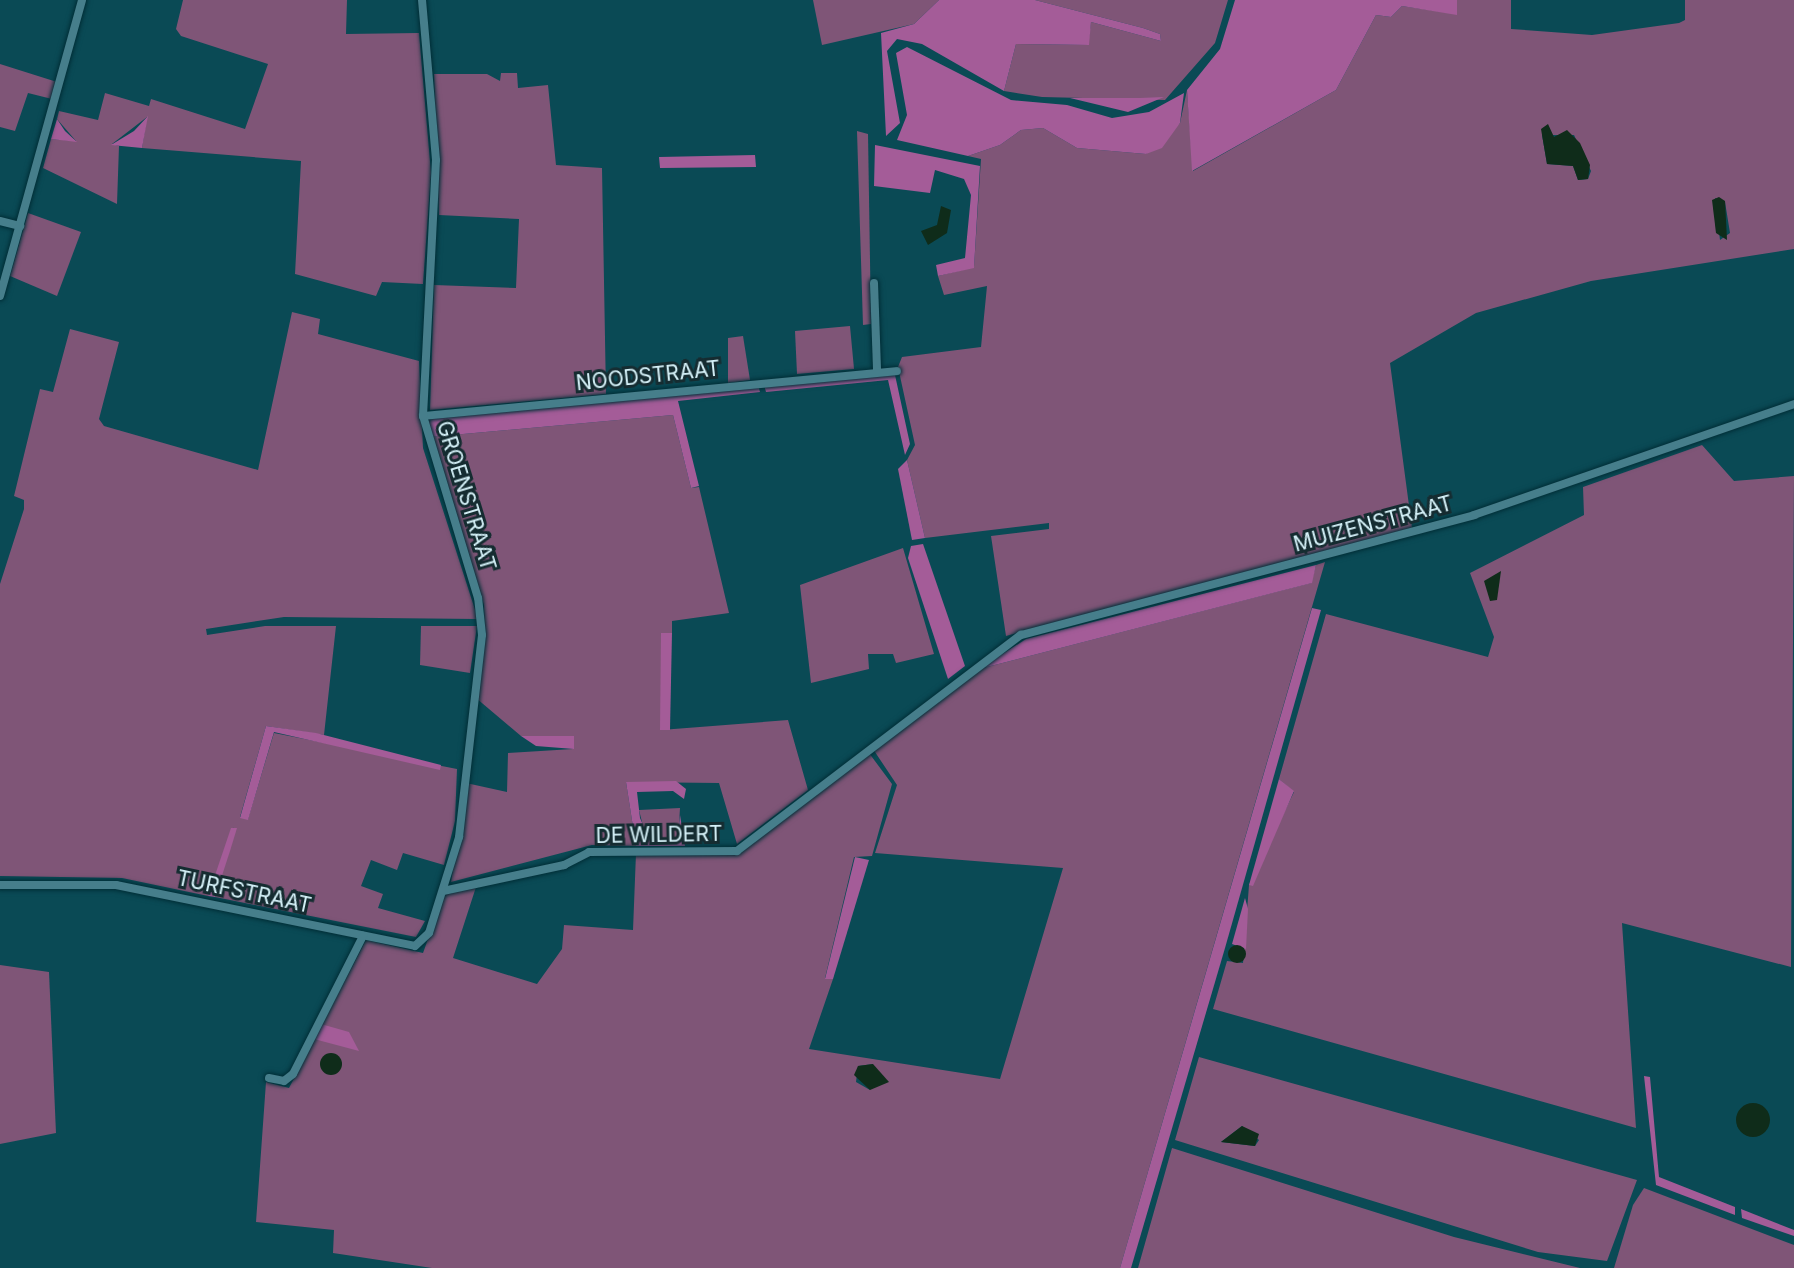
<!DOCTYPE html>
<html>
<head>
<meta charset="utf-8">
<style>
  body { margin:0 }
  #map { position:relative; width:1794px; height:1268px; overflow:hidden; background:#0a4a55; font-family:Inter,sans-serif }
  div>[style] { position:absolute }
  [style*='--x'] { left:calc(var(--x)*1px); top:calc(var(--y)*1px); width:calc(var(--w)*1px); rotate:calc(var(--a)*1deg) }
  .green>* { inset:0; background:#7f5577 }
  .forest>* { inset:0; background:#a45c98 }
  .water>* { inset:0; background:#0f2c1a }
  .round { border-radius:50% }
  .roads { filter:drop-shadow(0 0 2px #002e37) drop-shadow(0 0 2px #002e37) }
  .street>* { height:8px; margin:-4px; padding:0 4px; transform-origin:4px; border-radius:4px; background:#467e8b }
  span { translate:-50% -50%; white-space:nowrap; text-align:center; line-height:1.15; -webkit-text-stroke:6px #152c31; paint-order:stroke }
  .street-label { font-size:21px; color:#d6f2f9 }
</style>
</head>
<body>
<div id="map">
  <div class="green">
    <i style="clip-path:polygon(183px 0,347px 0,346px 34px,419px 33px,431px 173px,423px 284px,382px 282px,376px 296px,295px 274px,301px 161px,142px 148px,147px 117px,112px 144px,119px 146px,117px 204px,43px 168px,51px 139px,76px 141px,57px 119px,59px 111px,98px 120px,105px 93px,149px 106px,151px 99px,245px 129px,268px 64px,181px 36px,176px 29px)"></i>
    <i style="clip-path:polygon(813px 0,939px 0,914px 24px,822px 45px)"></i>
    <i style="clip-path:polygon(1035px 0,1228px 0,1215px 43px,1165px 100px,1042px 97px,1004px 91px,1016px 44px,1088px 45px,1091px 22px,1161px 41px,1160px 34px,1143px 28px)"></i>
    <i style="clip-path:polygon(evenodd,1457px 0,1511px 0,1511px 29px,1592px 35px,1679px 23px,1685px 20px,1685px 0,1794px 0,1794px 249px,1591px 281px,1476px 313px,1390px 363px,1412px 528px,1006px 636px,991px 536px,1049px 529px,1049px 523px,925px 538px,907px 460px,915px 445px,898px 367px,902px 357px,981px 347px,987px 286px,944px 295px,938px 276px,974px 267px,981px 159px,968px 156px,1000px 145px,1021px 130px,1043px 128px,1077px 148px,1146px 154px,1180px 123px,1187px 90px,1193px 171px,1336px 90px,1376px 15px,1391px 17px,1402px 6px,1457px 14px,1457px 0,1542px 135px,1574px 135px,1591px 171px,1588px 179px,1578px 180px,1573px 166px,1547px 164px,1542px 135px,1457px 0,1715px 198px,1725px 202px,1730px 233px,1720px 240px,1715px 198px)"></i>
    <i style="clip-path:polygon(0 64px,57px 82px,52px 99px,28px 93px,15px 131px,0 127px)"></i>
    <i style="clip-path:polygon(501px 73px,517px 73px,518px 88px,548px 85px,556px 165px,602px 168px,606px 394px,430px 410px,434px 285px,516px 288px,519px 219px,439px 215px,434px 74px,487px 74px,500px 81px)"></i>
    <i style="clip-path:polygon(857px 131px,868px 134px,871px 324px,863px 325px)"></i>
    <i style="clip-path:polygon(28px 213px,81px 232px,57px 296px,10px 276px)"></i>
    <i style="clip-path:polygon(292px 312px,320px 319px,318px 334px,419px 361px,423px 448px,478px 619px,284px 617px,206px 629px,207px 635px,265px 626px,336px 626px,324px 735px,266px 726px,240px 817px,248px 819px,274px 733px,457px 769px,455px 821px,444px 865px,403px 853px,397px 870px,371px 860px,361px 886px,383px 894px,378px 908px,425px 921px,416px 937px,215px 897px,234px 827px,208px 896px,122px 878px,0 876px,0 584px,24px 509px,24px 500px,14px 496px,40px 389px,53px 392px,70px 329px,119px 342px,99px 419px,104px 426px,258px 470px)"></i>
    <i style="clip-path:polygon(850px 326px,854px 369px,797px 374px,795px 331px)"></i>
    <i style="clip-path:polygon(743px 336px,750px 380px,728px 383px,728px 338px)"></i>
    <i style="clip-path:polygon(673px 415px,691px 488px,699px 487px,729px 613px,672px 621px,672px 633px,661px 633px,661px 730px,788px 720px,808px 790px,737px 844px,719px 783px,626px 782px,636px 846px,592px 845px,451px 882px,466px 783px,507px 792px,508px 753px,573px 749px,574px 736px,521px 736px,476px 698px,485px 642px,484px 605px,430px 437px)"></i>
    <i style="clip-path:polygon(1702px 445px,1734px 481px,1794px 476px,1791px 967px,1622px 923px,1636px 1128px,1213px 1009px,1227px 961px,1243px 963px,1249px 885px,1294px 792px,1279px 779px,1326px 614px,1488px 657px,1494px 637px,1470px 573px,1584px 515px,1583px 487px)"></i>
    <i style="clip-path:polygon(903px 548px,934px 654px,896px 663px,893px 654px,868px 654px,869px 669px,811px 683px,800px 585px)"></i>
    <i style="clip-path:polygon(evenodd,1325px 562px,1120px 1268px,432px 1268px,333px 1253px,334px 1230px,256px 1222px,266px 1082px,289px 1088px,366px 940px,423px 953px,444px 894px,476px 887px,453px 958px,537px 984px,562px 949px,564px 925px,633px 930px,636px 853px,736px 854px,869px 753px,892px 784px,872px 856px,854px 857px,825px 978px,833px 979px,809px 1049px,1000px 1079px,1063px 868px,875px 853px,897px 785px,873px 749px,979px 669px,1311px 583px,1316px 565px,1325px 562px,873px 1064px,870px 1090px,856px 1082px,858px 1066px,873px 1064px)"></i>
    <i style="clip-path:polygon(421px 626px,477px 626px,470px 673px,420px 665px)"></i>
    <i style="clip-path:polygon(680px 808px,678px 839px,646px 838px,639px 810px)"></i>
    <i style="clip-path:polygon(0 965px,49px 972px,56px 1133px,0 1144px)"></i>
    <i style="clip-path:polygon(evenodd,1199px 1057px,1637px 1180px,1607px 1261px,1538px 1252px,1175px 1140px,1199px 1057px,1242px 1126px,1259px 1140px,1255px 1146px,1221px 1142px,1242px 1126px)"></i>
    <i style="clip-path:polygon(1172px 1148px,1454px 1237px,1580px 1268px,1138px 1268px)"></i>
    <i style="clip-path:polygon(1644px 1188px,1794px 1245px,1794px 1268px,1614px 1268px,1633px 1205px)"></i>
  </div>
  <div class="forest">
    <i style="clip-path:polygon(939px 0,1035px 0,1143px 28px,1160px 34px,1161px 41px,1091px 22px,1089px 45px,1016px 44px,1004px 91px,922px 44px,897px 39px,887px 51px,900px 123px,886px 136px,881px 33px,914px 24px)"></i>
    <i style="clip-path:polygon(1235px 0,1457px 0,1457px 15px,1402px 6px,1391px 17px,1376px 15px,1336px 90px,1192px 171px,1187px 90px,1220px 49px)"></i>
    <i style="clip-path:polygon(907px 47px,1011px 100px,1067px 105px,1112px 118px,1149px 112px,1184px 93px,1180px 123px,1162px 148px,1146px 154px,1077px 148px,1043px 128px,1021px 130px,1000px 145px,968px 156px,897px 140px,907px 115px,896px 53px)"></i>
    <i style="clip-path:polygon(1164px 97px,1128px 112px,1070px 98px,1140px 98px)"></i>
    <i style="clip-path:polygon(148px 116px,142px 148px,111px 145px,134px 131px)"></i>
    <i style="clip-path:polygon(57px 119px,65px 131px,77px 142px,51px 139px)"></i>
    <i style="clip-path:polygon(875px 145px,980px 166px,974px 268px,938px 276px,936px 265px,965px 258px,971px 195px,964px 179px,935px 170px,930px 193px,874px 186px)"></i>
    <i style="clip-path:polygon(755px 155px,756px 167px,660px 168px,659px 157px)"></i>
    <i style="clip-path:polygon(895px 375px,910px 444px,905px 455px,888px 380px,766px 392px,764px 385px)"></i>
    <i style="clip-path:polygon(758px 385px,760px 392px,678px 401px,699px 486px,691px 488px,673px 415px,430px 437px,428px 418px)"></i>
    <i style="clip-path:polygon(907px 460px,925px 538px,912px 540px,898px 469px)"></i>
    <i style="clip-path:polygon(923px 544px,965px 666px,948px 679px,908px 558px,911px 546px)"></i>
    <i style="clip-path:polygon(1316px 565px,1312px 583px,979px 669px,1026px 639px)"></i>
    <i style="clip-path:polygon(1312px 608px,1321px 610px,1225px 948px,1131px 1268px,1120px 1268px)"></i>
    <i style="clip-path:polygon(661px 633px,672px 633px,670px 730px,660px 730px)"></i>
    <i style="clip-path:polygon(266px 726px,316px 733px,441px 765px,440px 770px,274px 732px,248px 820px,240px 818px)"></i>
    <i style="clip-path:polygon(521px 736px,574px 736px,574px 749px,536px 746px)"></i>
    <i style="clip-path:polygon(1279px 779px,1294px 791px,1253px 886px,1249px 885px)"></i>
    <i style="clip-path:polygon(676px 781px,686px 789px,684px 799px,673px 791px,637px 792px,640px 818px,650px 841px,678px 839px,680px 815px,685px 846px,636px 846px,626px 782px)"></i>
    <i style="clip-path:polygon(231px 828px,237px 828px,230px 851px,215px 897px,208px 896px)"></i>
    <i style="clip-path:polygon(855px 857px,869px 860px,833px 979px,825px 979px)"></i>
    <i style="clip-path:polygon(1245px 898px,1248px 909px,1246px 949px,1232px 944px)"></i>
    <i style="clip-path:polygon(321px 1024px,349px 1032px,359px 1051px,314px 1039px)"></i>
    <i style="clip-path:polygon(1644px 1076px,1650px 1077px,1659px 1177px,1735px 1207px,1735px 1215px,1656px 1185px)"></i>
    <i style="clip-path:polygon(1741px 1209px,1794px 1230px,1794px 1236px,1742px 1218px)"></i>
  </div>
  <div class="water">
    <i style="clip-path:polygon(1548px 124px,1554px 137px,1567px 130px,1580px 143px,1590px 165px,1588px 179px,1578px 180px,1573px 166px,1547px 164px,1541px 129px)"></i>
    <i style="clip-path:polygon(1719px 197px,1725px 201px,1727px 240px,1716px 233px,1712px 200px)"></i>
    <i style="clip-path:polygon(941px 206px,951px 210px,947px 233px,928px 245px,921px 231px,937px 225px)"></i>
    <i style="clip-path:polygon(1501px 571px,1497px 600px,1490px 601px,1484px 581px)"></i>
    <i class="round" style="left:1228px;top:945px;width:18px;height:18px"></i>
    <i class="round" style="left:320px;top:1053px;width:22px;height:22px"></i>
    <i style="clip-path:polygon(873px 1064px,889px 1082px,870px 1090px,854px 1075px,858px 1066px)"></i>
    <i class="round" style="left:1736px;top:1103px;width:34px;height:34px"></i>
    <i style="clip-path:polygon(1242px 1126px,1259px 1134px,1255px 1146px,1221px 1142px)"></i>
  </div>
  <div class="roads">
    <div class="street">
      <i style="--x:0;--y:221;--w:21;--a:14"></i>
      <i style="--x:874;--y:283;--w:88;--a:88"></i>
      <i style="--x:0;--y:296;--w:307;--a:-74.5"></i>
      <i style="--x:423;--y:416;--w:476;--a:-5.4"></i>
      <i style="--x:0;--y:885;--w:116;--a:0"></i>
      <i style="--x:116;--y:885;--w:305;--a:11.5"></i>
      <i style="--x:415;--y:946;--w:19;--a:-43"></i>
      <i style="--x:429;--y:933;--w:101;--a:-72.6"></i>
      <i style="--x:459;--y:837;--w:203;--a:-83.5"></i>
      <i style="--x:482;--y:635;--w:37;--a:-96"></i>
      <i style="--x:478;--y:598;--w:190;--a:-106.8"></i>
      <i style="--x:423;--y:416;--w:256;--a:-87.1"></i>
      <i style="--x:436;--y:160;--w:161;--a:-95"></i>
      <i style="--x:443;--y:891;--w:124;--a:-12.1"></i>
      <i style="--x:564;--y:865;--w:28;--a:-27"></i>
      <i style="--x:589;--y:852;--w:148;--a:-0.4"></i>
      <i style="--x:737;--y:851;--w:357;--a:-37.3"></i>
      <i style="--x:1021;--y:635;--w:469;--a:-14.8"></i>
      <i style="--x:1474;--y:515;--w:339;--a:-19.1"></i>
      <i style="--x:269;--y:1078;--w:15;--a:11"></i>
      <i style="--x:284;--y:1081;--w:11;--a:-38"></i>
      <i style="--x:293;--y:1074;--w:155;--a:-63.1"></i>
    </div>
  </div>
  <div class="street-label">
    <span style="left:648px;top:376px;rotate:-6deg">NOODSTRAAT</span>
    <span style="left:466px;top:496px;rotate:73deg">GROENSTRAAT</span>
    <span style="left:1373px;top:524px;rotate:-15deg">MUIZENSTRAAT</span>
    <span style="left:659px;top:835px;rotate:-1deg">DE WILDERT</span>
    <span style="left:244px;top:892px;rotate:12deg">TURFSTRAAT</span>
  </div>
</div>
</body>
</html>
